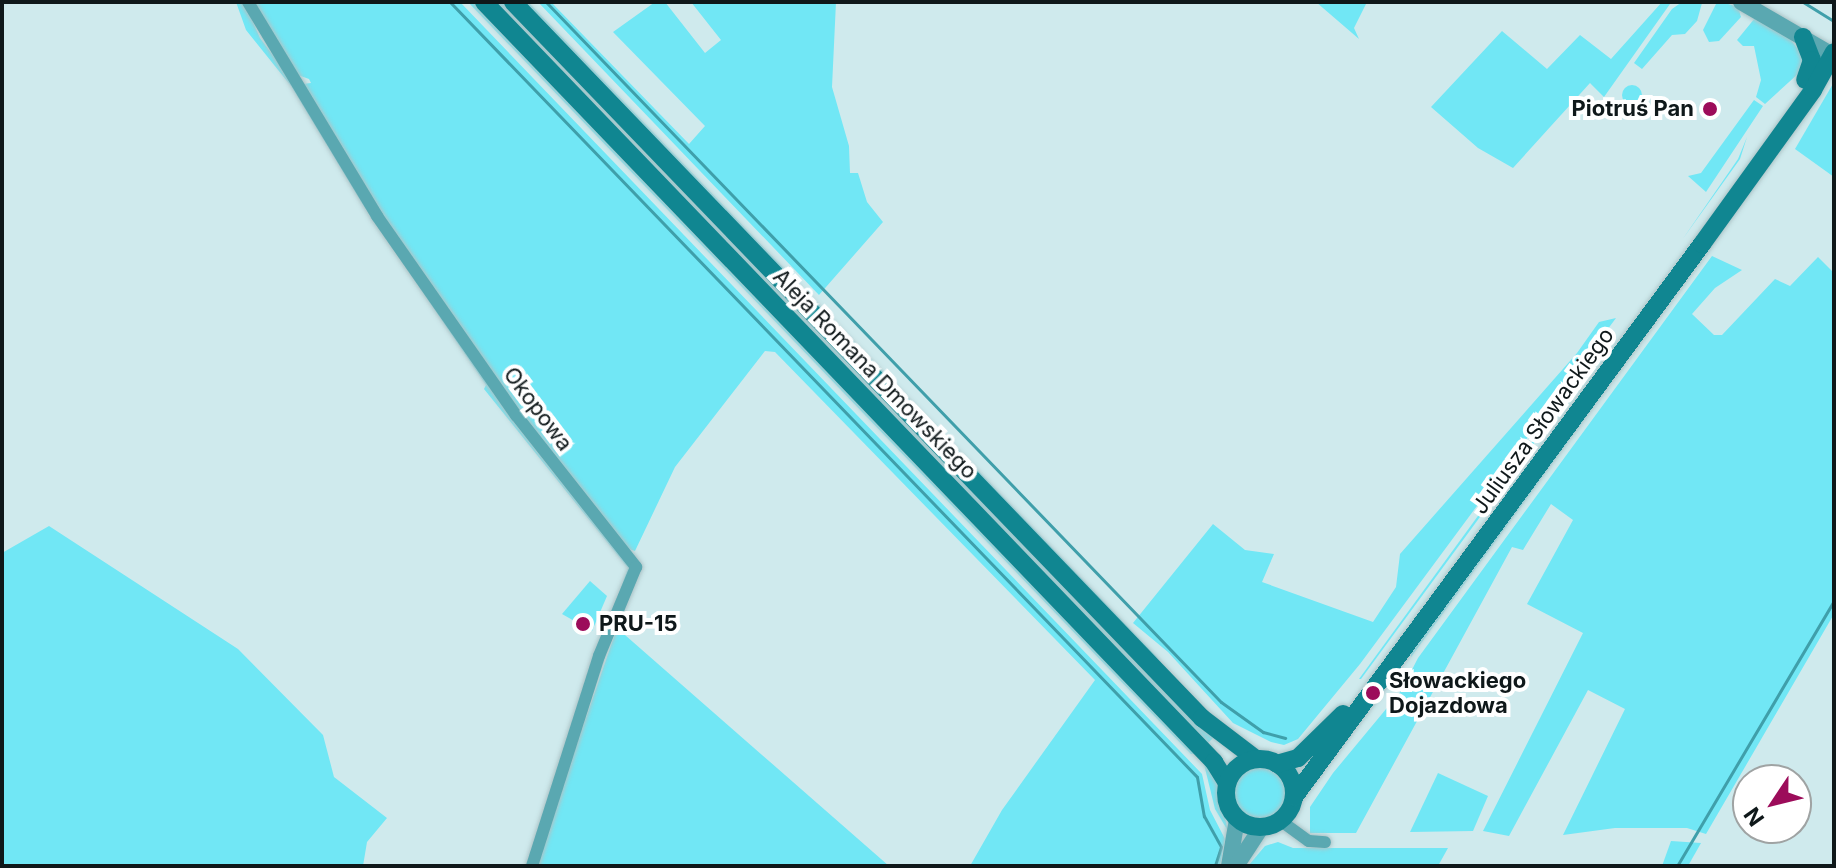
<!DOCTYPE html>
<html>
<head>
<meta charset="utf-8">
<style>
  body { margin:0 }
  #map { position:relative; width:1836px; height:868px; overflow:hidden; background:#cfeaed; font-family:Inter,sans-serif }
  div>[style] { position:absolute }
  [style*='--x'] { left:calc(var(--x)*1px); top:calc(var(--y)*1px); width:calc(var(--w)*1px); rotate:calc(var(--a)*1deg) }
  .green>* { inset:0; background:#71e7f5 }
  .round { border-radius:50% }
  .stream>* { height:3px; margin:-1.5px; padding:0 1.5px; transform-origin:1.5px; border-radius:1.5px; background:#3f9faa }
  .roads { filter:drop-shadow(0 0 2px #acc4c7) drop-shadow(0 0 2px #acc4c7) }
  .minor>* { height:12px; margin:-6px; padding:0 6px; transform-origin:6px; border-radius:6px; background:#5aa8b1 }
  .tertiary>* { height:16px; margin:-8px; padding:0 8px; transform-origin:8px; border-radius:8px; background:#5aa8b1 }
  .secondary>* { height:18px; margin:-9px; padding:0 9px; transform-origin:9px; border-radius:9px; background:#108691 }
  .secondary>.ring { margin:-9px; padding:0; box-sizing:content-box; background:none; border:18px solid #108691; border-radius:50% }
  .dots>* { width:22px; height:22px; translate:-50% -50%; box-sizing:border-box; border:4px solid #fff; border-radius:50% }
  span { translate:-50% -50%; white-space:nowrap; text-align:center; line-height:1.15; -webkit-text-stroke:8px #fff; paint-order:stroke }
  .poi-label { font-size:22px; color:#0f181a; font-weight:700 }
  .right { translate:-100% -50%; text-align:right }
  .left { translate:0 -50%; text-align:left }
  .street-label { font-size:22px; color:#0f181a }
  .frame { position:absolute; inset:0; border:4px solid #0f181a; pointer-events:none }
  .north { position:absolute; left:1732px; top:764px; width:80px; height:80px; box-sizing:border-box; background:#fff; border:2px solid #9fa3a3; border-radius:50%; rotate:235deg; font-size:22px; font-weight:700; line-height:32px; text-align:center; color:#0f181a }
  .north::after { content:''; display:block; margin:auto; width:28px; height:36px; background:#9c0c5a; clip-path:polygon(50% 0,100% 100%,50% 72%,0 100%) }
</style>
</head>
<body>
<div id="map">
  <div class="green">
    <i style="clip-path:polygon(236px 2px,244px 2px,260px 38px,280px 65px,356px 188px,633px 565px,609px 621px,628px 568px,484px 389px,486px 385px,363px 205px,291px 86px,246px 30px)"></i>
    <i style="clip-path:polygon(252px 2px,460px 2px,1202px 774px,1210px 810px,1225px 839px,1220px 866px,970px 866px,1002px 810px,1095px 680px,775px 352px,765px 351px,675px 467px,635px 551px,626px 548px,526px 423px,377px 210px,303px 84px,311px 83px,309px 79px,295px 74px)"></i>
    <i style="clip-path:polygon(468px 2px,475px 2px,1198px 754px,1191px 754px)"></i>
    <i style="clip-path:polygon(493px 2px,504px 2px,1213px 738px,1207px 744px)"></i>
    <i style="clip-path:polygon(522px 2px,528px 2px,1159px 659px,1142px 647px)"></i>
    <i style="clip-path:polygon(538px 2px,551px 2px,689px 144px,705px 126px,613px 32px,655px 2px,665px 2px,705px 53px,721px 40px,691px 2px,836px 2px,832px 87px,849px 146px,850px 173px,858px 173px,867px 202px,883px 222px,819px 295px)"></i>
    <i style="clip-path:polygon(1316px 2px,1367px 2px,1354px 28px,1359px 39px)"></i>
    <i style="clip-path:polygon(1662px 2px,1670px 4px,1604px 97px,1590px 83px,1513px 168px,1478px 148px,1431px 107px,1502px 31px,1547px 69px,1580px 35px,1611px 59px)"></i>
    <i style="clip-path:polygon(1682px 2px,1702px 3px,1697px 21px,1685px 34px,1672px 35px,1642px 69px,1634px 63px,1672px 9px)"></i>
    <i style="clip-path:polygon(1725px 3px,1738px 7px,1741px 17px,1719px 41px,1709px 42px,1703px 30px,1716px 4px)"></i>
    <i style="clip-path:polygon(1755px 18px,1791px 40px,1803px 56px,1800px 72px,1765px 104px,1756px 97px,1761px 80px,1754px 46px,1743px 46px,1737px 40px)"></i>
    <i style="clip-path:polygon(1834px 82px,1834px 177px,1795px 149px)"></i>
    <i class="round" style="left:1622px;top:85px;width:20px;height:20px"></i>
    <i style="clip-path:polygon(1754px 100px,1763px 106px,1706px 192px,1688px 176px,1701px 173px)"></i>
    <i style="clip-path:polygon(1747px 137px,1740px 159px,1682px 240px,1738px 159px)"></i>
    <i style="clip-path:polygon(1705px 254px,1411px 657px,1411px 653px)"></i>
    <i style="clip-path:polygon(1712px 256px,1742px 270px,1715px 288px,1692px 314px,1714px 335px,1722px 335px,1775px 279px,1790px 286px,1818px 257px,1834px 273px,1834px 614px,1706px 834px,1687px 828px,1615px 828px,1563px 835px,1625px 709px,1588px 690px,1509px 836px,1483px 831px,1583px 633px,1527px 604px,1573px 520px,1551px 504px,1523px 550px,1512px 547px,1356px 833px,1310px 833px,1310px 807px,1333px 773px,1401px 691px,1418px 658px)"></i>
    <i style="clip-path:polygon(1616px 318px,1360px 664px,1298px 739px,1284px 745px,1271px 742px,1233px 723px,1168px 652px,1133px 623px,1213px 524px,1245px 550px,1274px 554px,1262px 582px,1373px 622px,1396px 587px,1400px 554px,1577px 353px,1599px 322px)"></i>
    <i style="clip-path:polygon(1604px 348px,1361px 679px,1359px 679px,1599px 350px)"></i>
    <i style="clip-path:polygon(49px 526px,238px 649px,323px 735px,334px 777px,387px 818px,367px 842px,363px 866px,2px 866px,2px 553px)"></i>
    <i style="clip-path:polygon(590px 581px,607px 596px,592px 631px,562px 614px)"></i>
    <i style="clip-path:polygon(617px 628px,889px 866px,527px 866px,548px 828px)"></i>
    <i style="clip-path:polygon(1204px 764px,1216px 778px,1228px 831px,1215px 809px)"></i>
    <i class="round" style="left:1233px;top:768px;width:52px;height:52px"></i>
    <i style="clip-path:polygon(1438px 773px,1488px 796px,1473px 831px,1410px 832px)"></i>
    <i style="clip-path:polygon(1671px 841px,1701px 843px,1688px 866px,1662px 866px)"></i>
    <i style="clip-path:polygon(1278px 842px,1293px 848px,1448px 848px,1438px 866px,1248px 866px,1265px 846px)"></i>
  </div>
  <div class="stream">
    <i style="--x:450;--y:2;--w:1076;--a:46.05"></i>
    <i style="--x:1197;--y:777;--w:40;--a:80"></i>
    <i style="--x:1204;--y:816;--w:35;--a:61"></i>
    <i style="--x:1221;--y:847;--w:20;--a:108"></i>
    <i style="--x:546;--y:2;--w:972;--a:46.04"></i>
    <i style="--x:1221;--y:702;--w:52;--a:35.5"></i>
    <i style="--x:1263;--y:732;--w:23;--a:15"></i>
    <i style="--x:1803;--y:2;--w:36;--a:32"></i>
    <i style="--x:1677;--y:866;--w:309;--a:-59.4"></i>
  </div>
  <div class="roads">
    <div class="minor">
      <i style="--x:248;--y:2;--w:250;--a:58.9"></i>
      <i style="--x:377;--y:216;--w:243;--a:55.1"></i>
      <i style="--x:516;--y:415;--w:194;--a:51.7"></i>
      <i style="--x:636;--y:567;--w:96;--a:112.6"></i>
      <i style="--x:599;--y:656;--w:220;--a:107.7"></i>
      <i style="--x:1281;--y:821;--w:34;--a:36"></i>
      <i style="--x:1309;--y:841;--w:16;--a:4"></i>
    </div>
    <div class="tertiary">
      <i style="--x:1741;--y:2;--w:108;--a:30.1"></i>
      <i style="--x:1229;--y:866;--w:48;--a:-80.3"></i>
      <i style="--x:1236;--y:866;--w:45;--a:-56.7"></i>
    </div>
    <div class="secondary">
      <i style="--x:484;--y:2;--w:1054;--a:46.15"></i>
      <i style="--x:1214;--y:762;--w:25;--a:58"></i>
      <i style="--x:513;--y:2;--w:994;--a:46.1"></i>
      <i style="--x:1202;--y:718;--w:68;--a:37.2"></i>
      <i style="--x:1803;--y:37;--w:25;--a:69"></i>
      <i style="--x:1812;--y:60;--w:21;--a:109"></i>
      <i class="ring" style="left:1226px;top:759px;width:50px;height:50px"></i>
      <i style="--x:1277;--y:764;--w:22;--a:-16"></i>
      <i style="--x:1298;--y:758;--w:63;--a:-44.4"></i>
      <i style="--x:1294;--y:797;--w:687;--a:-53.58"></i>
      <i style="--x:1702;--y:244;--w:190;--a:-54.2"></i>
      <i style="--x:1813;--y:90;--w:43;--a:-61.1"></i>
    </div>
  </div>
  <div class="dots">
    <i style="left:1710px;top:109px;background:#9c0c5a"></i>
    <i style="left:583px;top:624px;background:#9c0c5a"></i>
    <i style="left:1373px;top:693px;background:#9c0c5a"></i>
  </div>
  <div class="poi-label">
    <span class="right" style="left:1694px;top:109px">Piotruś Pan</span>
    <span class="left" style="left:599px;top:624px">PRU-15</span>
    <span class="left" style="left:1389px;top:693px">Słowackiego<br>Dojazdowa</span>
  </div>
  <div class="street-label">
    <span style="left:875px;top:374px;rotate:46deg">Aleja Romana Dmowskiego</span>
    <span style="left:538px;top:409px;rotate:53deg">Okopowa</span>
    <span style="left:1543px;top:421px;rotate:-54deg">Juliusza Słowackiego</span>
  </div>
  <div class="frame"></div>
  <div class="north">N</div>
</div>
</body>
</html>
